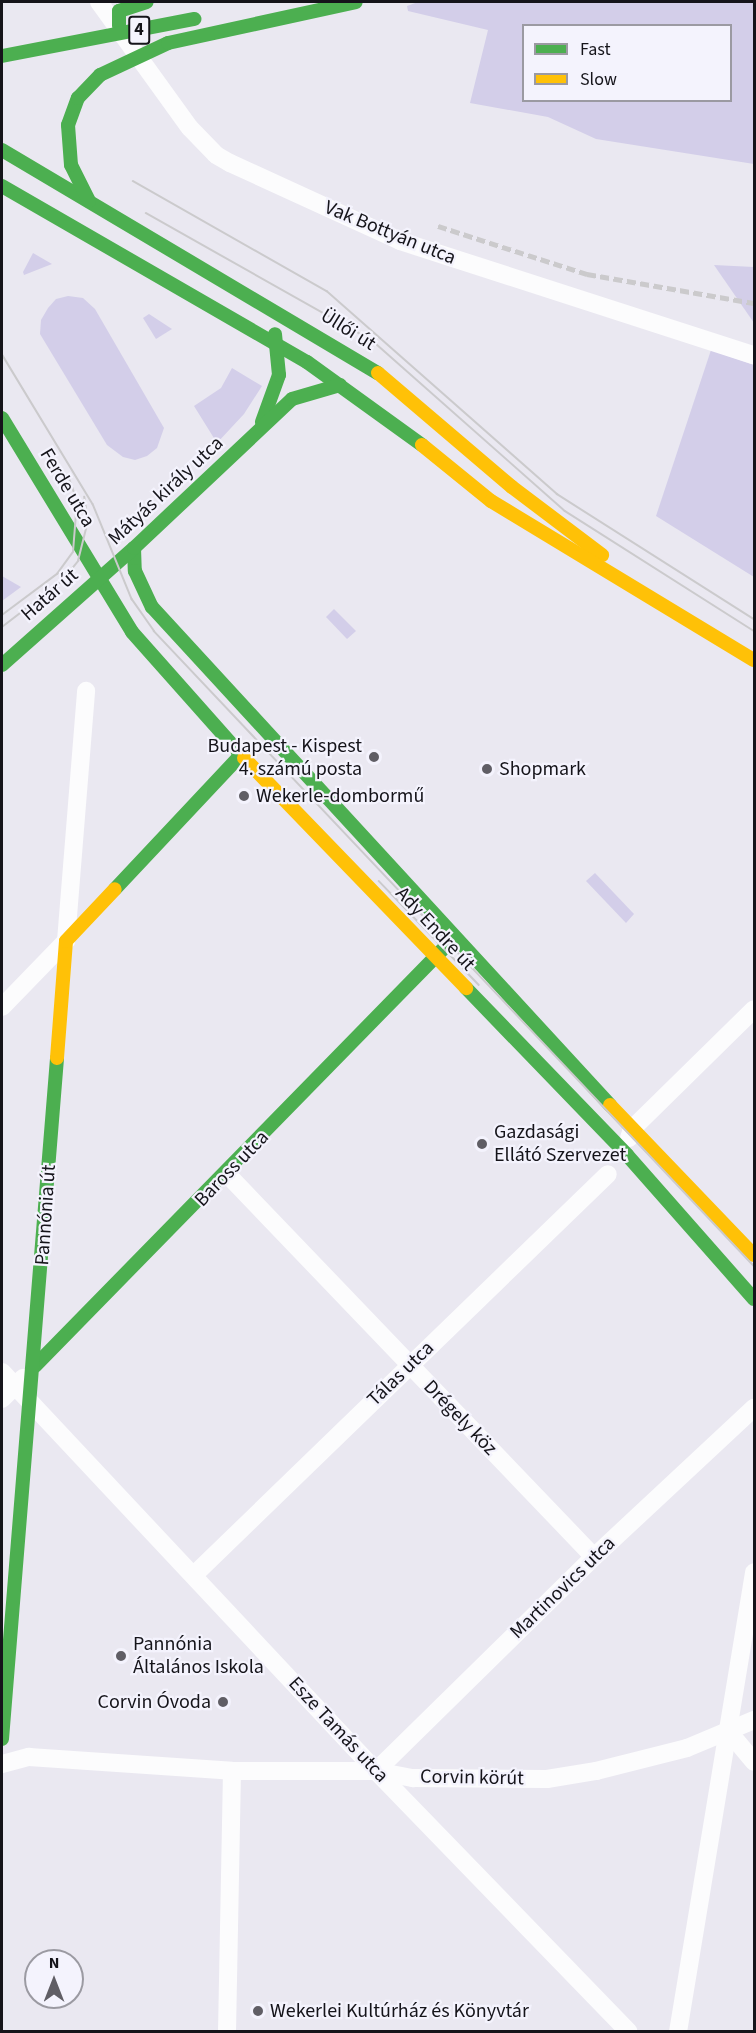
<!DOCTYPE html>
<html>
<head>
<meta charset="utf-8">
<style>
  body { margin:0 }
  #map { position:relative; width:756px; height:2033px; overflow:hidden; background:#eae8f1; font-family:"Source Sans 3",sans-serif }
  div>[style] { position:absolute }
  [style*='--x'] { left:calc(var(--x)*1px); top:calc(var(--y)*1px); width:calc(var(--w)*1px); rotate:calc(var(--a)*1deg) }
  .green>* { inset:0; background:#d3cee9 }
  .street>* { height:18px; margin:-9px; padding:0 9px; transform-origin:9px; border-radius:9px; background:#fcfcfd }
  .fast>* { height:14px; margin:-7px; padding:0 7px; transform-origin:7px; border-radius:7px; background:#4caf50 }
  .slow>* { height:14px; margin:-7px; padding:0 7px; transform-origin:7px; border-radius:7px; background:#ffc107 }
  .tram>* { height:1.5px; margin:-0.75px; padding:0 0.75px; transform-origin:0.75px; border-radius:0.75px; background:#cbcacc }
  .rail>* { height:4.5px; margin-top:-2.25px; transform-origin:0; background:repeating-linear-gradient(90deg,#cbcacc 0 9px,transparent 0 13.5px) }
  .dots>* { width:16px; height:16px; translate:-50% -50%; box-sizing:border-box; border:3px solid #f4f3fd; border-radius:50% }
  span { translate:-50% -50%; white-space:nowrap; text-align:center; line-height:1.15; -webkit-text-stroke:4.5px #f4f3fd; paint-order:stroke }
  .shield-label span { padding:2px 4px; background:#f4f3fd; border:2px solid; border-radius:4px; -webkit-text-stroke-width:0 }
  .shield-label { font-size:18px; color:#15141a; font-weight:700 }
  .street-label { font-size:20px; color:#15141a }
  .poi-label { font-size:20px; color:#15141a }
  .right { translate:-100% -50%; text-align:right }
  .left { translate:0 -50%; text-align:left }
  .frame { position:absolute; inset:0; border:3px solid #15141a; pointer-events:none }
  .legend { position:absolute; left:522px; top:24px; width:210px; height:78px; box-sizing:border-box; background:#f4f3fd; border:2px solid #9b9aa2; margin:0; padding:8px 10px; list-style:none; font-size:18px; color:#15141a }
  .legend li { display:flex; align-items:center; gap:12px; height:30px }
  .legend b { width:30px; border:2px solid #9b9aa2 }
  .north { position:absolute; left:24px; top:1949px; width:60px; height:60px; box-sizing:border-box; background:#f4f3fd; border:2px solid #9b9aa2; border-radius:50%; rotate:0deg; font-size:16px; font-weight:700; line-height:24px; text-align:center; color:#15141a }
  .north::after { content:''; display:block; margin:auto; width:21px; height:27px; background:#605e65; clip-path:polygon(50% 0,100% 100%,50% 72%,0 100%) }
</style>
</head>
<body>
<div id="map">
  <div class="green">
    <i style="clip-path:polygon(evenodd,418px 2px,754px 2px,754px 164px,596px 139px,548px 117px,470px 103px,488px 30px,408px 11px,407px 6px,418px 2px,524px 26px,730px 26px,730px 100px,524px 100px,524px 26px)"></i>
    <i style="clip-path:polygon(33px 253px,52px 264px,24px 275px,23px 272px)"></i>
    <i style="clip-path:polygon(714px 265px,754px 267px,754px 323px)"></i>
    <i style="clip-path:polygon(68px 296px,83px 298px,95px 309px,164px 428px,157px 448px,147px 456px,135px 460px,123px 457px,107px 445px,40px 334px,41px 320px,48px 308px,56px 299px)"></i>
    <i style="clip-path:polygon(149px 314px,172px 329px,156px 339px,143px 318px)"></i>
    <i style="clip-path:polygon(711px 350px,754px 365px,754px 577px,656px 516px)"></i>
    <i style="clip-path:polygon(232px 368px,262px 386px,244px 414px,217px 443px,194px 406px,221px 388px)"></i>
    <i style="clip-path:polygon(2px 576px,21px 587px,2px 601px)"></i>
    <i style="clip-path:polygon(334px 609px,356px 631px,347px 639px,326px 617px)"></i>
    <i style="clip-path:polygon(595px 873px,634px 914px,626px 923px,586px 881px)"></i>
  </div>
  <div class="street">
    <i style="--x:99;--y:2;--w:155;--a:54.2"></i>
    <i style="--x:190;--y:128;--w:37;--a:46"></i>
    <i style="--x:216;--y:155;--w:16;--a:30"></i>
    <i style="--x:230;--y:163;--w:187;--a:24.6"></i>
    <i style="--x:400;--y:241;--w:372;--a:17.9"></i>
    <i style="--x:2;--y:1007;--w:92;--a:-45.9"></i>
    <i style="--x:66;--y:941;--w:251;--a:-85.4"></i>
    <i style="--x:629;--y:1138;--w:9;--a:-72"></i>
    <i style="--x:632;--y:1129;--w:171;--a:-44.5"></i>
    <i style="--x:227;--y:1174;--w:530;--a:46.22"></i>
    <i style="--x:2;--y:1372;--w:547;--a:46.85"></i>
    <i style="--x:376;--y:1771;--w:363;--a:45.9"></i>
    <i style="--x:2;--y:1399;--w:30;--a:-45"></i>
    <i style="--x:194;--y:1575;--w:576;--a:-44.09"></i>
    <i style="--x:729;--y:1732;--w:39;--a:50"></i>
    <i style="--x:2;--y:1764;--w:28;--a:-15"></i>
    <i style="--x:29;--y:1757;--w:203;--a:3.9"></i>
    <i style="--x:232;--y:1771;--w:144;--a:0"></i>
    <i style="--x:376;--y:1771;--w:38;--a:11"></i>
    <i style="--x:413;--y:1778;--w:134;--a:0.4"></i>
    <i style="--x:547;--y:1779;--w:50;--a:-9.3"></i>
    <i style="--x:596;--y:1771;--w:94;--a:-14.2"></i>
    <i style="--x:687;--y:1748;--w:73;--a:-22.7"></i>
    <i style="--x:376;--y:1771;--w:305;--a:-44.5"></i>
    <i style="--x:594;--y:1557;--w:219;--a:-43"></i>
    <i style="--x:227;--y:2032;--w:261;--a:-88.9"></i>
    <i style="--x:678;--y:2032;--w:466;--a:-80.6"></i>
  </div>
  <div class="fast">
    <i style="--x:119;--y:26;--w:15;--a:-90"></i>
    <i style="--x:119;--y:11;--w:29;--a:-18"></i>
    <i style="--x:2;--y:56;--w:196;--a:-10.9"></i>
    <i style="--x:2;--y:150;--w:437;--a:30.7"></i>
    <i style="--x:2;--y:186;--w:352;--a:30"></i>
    <i style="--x:307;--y:362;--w:142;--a:35.8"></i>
    <i style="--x:89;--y:201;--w:40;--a:-116.6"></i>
    <i style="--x:71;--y:165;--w:40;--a:-94.3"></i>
    <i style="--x:68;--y:125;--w:29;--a:-70"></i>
    <i style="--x:78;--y:98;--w:32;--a:-46"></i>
    <i style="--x:100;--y:75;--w:75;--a:-25.2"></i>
    <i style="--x:168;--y:43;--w:192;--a:-12.3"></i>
    <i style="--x:2;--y:418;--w:250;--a:58.7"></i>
    <i style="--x:132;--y:632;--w:169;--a:48.4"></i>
    <i style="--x:262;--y:422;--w:50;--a:-70.1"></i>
    <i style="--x:279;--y:375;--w:41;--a:-95.6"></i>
    <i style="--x:134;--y:548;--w:23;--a:88"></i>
    <i style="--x:135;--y:571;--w:40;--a:65"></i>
    <i style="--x:152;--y:607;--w:677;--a:47.4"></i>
    <i style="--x:2;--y:665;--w:176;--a:-41.6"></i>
    <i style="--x:134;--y:548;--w:217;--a:-43.3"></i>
    <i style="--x:292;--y:399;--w:50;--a:-16.3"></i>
    <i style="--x:115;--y:889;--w:184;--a:-46.8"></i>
    <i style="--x:466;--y:988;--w:232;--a:46"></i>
    <i style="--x:627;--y:1155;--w:192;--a:48.6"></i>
    <i style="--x:35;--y:1366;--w:588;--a:-45.62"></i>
    <i style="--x:2;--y:1739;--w:683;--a:-85.38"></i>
  </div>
  <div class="slow">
    <i style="--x:378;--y:373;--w:176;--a:40.4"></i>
    <i style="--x:512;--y:487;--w:113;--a:37.1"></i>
    <i style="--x:422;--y:445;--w:89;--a:39.1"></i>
    <i style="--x:491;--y:501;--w:307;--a:31.2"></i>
    <i style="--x:244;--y:758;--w:320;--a:46"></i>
    <i style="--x:57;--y:1058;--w:117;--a:-85.6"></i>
    <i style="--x:66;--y:941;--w:71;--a:-46.7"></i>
    <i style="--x:610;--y:1105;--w:208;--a:46.2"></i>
  </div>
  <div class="tram">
    <i style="--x:133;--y:181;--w:223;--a:29.6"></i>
    <i style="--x:327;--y:291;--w:307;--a:41.4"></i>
    <i style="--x:557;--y:494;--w:233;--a:32.4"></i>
    <i style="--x:146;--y:213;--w:261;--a:29.4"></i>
    <i style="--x:373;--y:341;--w:256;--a:41.5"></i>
    <i style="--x:565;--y:511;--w:224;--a:32.4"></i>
    <i style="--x:2;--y:354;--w:175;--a:58.8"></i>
    <i style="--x:93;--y:504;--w:103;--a:67.7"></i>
    <i style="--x:132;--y:599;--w:39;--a:55"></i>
    <i style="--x:154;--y:631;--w:874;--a:46.62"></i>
    <i style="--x:2;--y:615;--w:69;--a:-36.7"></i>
    <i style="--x:57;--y:574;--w:27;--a:-54"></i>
    <i style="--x:73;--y:552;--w:51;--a:-85.5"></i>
    <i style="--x:77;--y:501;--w:27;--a:-110"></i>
    <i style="--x:2;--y:627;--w:76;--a:-37.5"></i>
    <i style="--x:62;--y:581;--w:26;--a:-51"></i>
    <i style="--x:78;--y:561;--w:41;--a:-76"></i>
    <i style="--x:88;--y:521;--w:24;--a:-99"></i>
    <i style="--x:379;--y:881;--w:144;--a:46.1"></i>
  </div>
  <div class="rail">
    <i style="--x:438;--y:226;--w:157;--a:17.9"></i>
    <i style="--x:587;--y:274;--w:169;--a:9.9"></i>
  </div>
  <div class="dots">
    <i style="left:374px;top:757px;background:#605e65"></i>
    <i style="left:487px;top:769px;background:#605e65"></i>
    <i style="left:244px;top:796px;background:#605e65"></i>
    <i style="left:482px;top:1144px;background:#605e65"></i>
    <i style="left:121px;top:1656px;background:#605e65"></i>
    <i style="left:223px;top:1702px;background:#605e65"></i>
    <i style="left:258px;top:2011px;background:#605e65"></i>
  </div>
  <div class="shield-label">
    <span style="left:139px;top:30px">4</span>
  </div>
  <div class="street-label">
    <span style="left:390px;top:233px;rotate:22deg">Vak Bottyán utca</span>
    <span style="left:348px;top:330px;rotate:32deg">Üllői út</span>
    <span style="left:67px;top:488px;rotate:59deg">Ferde utca</span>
    <span style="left:166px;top:491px;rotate:-43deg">Mátyás király utca</span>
    <span style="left:50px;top:595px;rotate:-41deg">Határ út</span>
    <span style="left:435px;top:929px;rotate:47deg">Ady Endre út</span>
    <span style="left:232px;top:1169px;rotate:-46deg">Baross utca</span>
    <span style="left:46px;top:1215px;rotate:-86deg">Pannónia út</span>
    <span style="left:401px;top:1374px;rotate:-44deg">Tálas utca</span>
    <span style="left:460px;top:1418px;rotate:46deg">Drégely köz</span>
    <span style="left:563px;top:1588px;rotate:-44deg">Martinovics utca</span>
    <span style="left:338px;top:1730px;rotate:47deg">Esze Tamás utca</span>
    <span style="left:472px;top:1778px;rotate:1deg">Corvin körút</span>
  </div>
  <div class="poi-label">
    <span class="right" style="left:362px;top:758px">Budapest - Kispest<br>4. számú posta</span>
    <span class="left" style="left:499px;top:769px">Shopmark</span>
    <span class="left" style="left:256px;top:796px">Wekerle-dombormű</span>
    <span class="left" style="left:494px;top:1144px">Gazdasági<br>Ellátó Szervezet</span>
    <span class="left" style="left:133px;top:1656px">Pannónia<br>Általános Iskola</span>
    <span class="right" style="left:211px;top:1702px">Corvin Óvoda</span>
    <span class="left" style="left:270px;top:2011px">Wekerlei Kultúrház és Könyvtár</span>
  </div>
  <div class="frame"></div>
  <ul class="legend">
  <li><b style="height:8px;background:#4caf50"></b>Fast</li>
  <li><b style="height:8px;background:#ffc107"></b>Slow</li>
  </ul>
  <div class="north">N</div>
</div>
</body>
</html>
